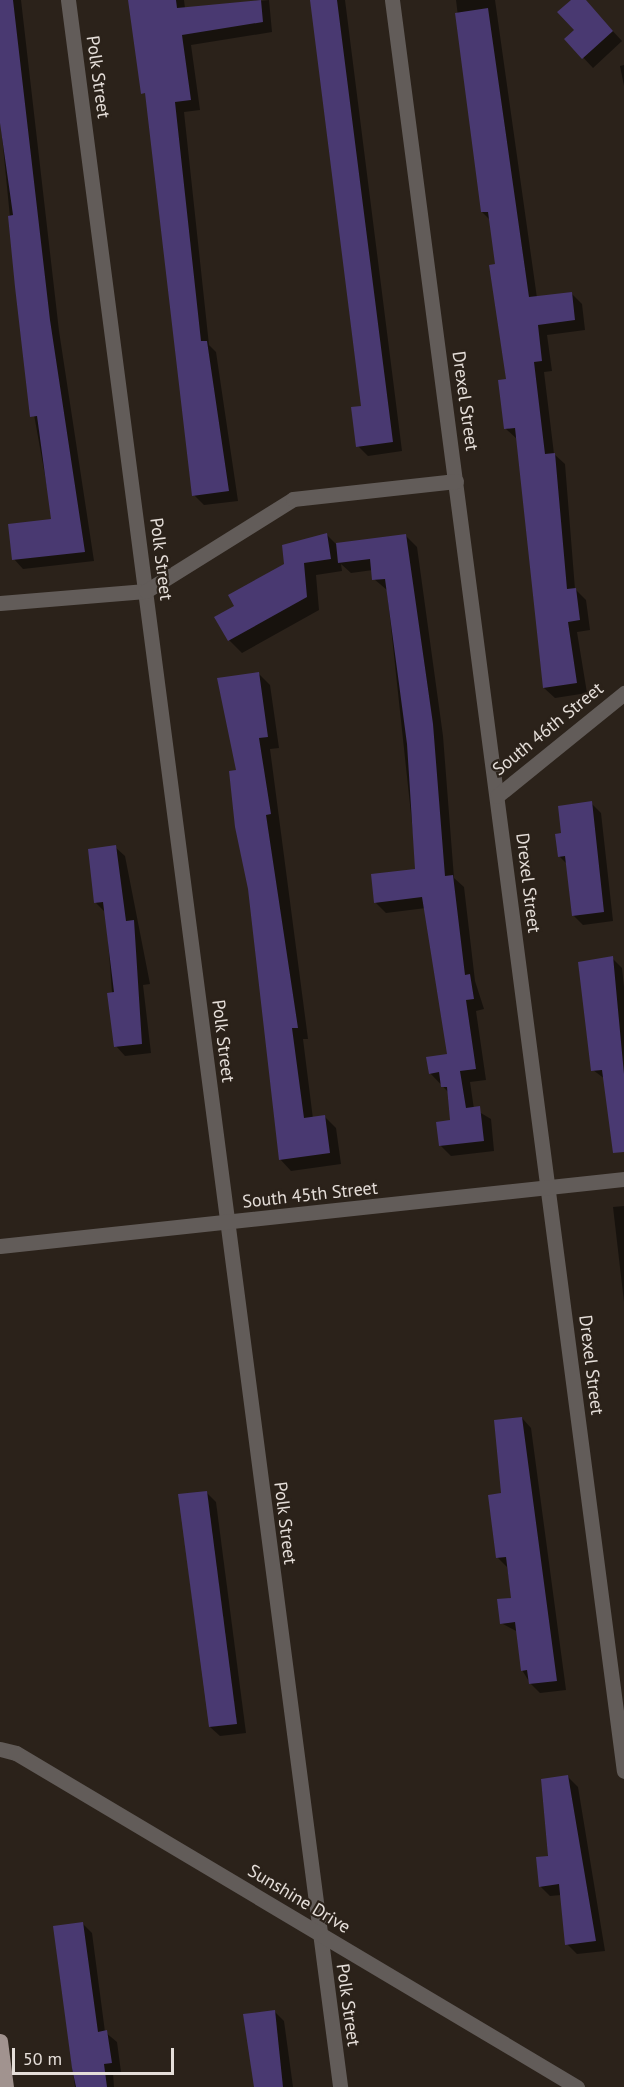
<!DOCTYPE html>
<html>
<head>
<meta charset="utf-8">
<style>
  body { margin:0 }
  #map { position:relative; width:624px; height:2087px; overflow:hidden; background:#2b221a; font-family:"PT Sans",sans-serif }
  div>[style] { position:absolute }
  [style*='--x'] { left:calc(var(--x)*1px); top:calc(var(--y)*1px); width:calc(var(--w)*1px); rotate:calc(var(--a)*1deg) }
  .shadow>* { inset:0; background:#0007 }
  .building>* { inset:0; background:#493971 }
  .minor>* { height:15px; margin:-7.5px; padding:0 7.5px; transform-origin:7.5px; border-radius:7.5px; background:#625c59 }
  .major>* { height:15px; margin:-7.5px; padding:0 7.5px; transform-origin:7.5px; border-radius:7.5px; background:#a1938f }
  span { translate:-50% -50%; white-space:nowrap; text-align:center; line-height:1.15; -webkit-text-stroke:4.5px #2b221a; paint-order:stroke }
  .street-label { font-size:18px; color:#e5ded9 }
  .scale { position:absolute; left:12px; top:2048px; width:162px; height:27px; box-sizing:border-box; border:3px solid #e5ded9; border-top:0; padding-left:8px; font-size:18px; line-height:21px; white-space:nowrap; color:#e5ded9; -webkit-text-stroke:4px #2b221a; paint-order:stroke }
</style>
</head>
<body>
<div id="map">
  <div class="shadow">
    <i style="clip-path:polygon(0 0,21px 0,59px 331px,94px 561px,23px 569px,14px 559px,53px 520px,24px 359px,0 116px)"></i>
    <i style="clip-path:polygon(130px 0,184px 0,185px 8px,269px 0,272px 32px,191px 45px,200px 110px,184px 112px,209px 345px,216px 352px,238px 501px,204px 505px,194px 495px,147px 98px)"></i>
    <i style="clip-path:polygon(311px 0,345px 0,402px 451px,368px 456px,358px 446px,363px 407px)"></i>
    <i style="clip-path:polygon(456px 0,495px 0,537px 298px,572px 294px,582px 304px,585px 330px,547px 335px,552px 371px,544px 372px,554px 454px,565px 464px,575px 589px,586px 600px,590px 630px,577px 632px,587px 693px,555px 698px,544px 688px,517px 439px,506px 429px,508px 380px,496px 266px,490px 220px,482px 212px)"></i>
    <i style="clip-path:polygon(573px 0,584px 0,622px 41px,593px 68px,566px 39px,576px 31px)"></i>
    <i style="clip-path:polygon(624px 65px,624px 86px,620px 66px)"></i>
    <i style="clip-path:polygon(327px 535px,336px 544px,406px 536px,417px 547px,443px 736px,454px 878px,464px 887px,475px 981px,484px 1009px,476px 1011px,486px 1080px,470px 1082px,474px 1109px,491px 1119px,494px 1151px,451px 1156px,440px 1145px,451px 1122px,449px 1093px,430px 1073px,449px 1056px,426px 908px,386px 913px,375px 902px,417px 870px,387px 590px,374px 579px,373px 570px,351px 573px,341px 564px,342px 571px,316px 575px,319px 610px,242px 653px,229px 640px,236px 607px)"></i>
    <i style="clip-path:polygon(258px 673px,270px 685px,279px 748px,270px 749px,308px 1039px,303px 1039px,313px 1119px,325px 1117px,336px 1128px,341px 1164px,291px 1171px,280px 1159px,237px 771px)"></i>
    <i style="clip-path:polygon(591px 803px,601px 813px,613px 921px,583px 925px,573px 915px,567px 864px,560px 857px,563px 834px)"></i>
    <i style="clip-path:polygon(115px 847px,125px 856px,150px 984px,143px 985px,151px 1053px,125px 1056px,116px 1046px,106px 913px,96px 903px)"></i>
    <i style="clip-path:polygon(612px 958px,622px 968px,624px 987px,624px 1133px,605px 1079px,593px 1070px)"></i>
    <i style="clip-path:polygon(624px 1206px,624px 1302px,613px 1207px)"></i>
    <i style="clip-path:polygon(522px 1418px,531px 1428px,566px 1690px,540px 1693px,530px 1683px,522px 1670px,518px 1632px,501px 1623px,513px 1599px,507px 1567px,498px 1558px,503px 1495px)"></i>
    <i style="clip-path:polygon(206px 1492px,216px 1502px,246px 1733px,220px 1736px,210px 1727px)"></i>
    <i style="clip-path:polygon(568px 1777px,578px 1787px,605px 1951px,577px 1954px,567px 1944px,561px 1895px,550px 1896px,540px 1886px)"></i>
    <i style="clip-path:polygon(82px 1923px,92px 1933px,105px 2032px,117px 2042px,121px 2072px,113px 2073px,114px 2087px,75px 2087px,54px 1927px)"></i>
    <i style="clip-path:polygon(274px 2011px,284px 2021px,293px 2087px,255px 2087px)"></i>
  </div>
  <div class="building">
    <i style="clip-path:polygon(0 0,13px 0,50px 320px,85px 552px,12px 560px,8px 524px,51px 519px,37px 416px,30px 417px,15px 287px,8px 216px,13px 215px,0 123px)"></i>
    <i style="clip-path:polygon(128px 0,176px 0,177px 8px,261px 0,263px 22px,182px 35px,191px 100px,175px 102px,201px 341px,207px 341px,229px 491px,192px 496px,145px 93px,141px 94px)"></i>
    <i style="clip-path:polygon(310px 0,337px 0,393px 442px,356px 447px,351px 407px,361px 406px)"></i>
    <i style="clip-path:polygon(571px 0,586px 0,613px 31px,582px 59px,564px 39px,574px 30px,557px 12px)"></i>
    <i style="clip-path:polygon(488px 8px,529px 297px,572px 292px,575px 320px,538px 325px,542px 361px,534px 362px,545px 454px,555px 453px,567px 589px,576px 588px,580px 620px,568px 622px,577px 683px,543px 688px,515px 428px,504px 429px,498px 380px,506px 379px,489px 265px,495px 264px,488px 212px,481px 212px,455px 13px)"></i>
    <i style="clip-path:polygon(327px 533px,331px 559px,304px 563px,307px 597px,228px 641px,214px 617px,234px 606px,228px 595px,284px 564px,282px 545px)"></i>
    <i style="clip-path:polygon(406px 534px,433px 724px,445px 876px,453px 875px,465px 975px,470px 974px,474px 999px,466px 1000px,476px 1069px,460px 1071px,466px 1108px,480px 1106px,484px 1141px,439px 1146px,436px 1122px,450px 1120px,447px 1087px,441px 1087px,439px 1072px,429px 1074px,426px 1057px,447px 1054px,422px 897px,374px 903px,371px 874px,415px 869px,407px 744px,385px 579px,372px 580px,370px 559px,338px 563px,336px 543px)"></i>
    <i style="clip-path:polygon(259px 672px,268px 737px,259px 738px,271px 814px,266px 815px,298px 1028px,292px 1028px,304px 1118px,325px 1115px,330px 1153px,279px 1160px,248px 889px,235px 827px,229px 771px,236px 770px,217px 678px)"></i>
    <i style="clip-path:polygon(592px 801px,604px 912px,572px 916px,565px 856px,558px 857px,555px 834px,561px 833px,558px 806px)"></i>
    <i style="clip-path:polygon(116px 845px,126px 921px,134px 920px,142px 1044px,114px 1047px,107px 993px,114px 992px,103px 902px,94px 903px,88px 849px)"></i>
    <i style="clip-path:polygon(613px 956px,624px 1074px,624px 1152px,613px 1153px,602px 1070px,591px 1071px,578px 962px)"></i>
    <i style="clip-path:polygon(522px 1417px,557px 1681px,529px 1684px,527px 1670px,521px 1671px,515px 1622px,500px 1624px,497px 1599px,511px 1598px,506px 1557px,496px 1558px,488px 1495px,501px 1493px,494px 1420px)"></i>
    <i style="clip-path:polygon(207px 1491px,237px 1724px,209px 1727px,178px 1494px)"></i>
    <i style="clip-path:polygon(568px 1775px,596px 1941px,565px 1945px,559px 1884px,539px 1887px,536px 1857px,548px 1856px,541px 1779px)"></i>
    <i style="clip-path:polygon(83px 1922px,98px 2032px,107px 2030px,112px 2063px,104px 2064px,107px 2087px,76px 2087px,72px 2068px,53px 1926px)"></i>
    <i style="clip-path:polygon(275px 2010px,283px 2087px,254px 2087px,243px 2014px)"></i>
  </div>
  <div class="minor">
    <i style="--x:68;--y:0;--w:2105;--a:82.57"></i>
    <i style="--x:392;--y:0;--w:1786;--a:82.54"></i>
    <i style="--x:0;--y:603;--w:146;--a:-4.7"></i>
    <i style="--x:146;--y:591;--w:173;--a:-32"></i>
    <i style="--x:293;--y:499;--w:164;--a:-6.3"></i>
    <i style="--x:497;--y:796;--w:164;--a:-39"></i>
    <i style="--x:0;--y:1246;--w:628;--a:-6.13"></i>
    <i style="--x:0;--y:1749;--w:16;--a:14"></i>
    <i style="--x:16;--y:1753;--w:653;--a:30.77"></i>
  </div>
  <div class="major">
    <i style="--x:0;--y:2041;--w:46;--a:82.6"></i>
  </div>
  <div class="street-label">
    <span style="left:98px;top:77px;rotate:82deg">Polk Street</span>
    <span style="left:465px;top:401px;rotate:82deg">Drexel Street</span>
    <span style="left:161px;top:559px;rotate:83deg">Polk Street</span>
    <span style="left:548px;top:729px;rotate:-39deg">South 46th Street</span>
    <span style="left:528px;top:883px;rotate:83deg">Drexel Street</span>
    <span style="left:223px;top:1041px;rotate:83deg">Polk Street</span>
    <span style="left:310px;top:1195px;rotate:-6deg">South 45th Street</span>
    <span style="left:591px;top:1365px;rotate:83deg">Drexel Street</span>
    <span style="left:285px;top:1523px;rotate:83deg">Polk Street</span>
    <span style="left:299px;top:1899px;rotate:31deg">Sunshine Drive</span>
    <span style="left:348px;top:2005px;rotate:82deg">Polk Street</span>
  </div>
  <div class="scale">50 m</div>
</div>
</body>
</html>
